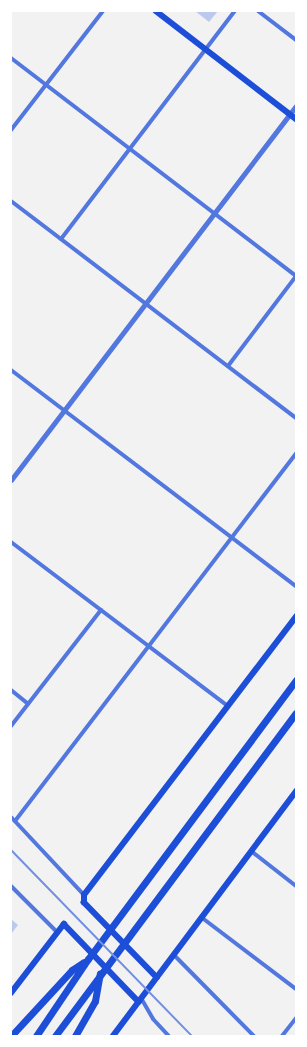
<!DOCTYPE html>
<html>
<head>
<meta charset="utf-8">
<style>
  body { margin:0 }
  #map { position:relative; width:307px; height:1047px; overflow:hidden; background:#f2f2f2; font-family:Commissioner,sans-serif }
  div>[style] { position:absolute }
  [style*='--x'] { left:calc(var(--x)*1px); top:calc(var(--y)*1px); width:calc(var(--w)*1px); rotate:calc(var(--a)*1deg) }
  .building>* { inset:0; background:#bdc9ec }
  .minor>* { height:4px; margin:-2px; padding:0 2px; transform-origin:2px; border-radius:2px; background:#5277de }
  .tertiary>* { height:5px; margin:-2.5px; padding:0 2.5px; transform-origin:2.5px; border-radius:2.5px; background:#5277de }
  .secondary>* { height:5.5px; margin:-2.75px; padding:0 2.75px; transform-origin:2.75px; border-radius:2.75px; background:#1d4ed8 }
  .motorway>* { height:7px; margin:-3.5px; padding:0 3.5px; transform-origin:3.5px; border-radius:3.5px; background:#1d4ed8 }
  .rail>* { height:2px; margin:-1px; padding:0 1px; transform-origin:1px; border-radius:1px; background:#7290e2 }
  span { translate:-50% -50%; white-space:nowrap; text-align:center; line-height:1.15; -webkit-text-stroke:4px #fff; paint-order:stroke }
  .frame { position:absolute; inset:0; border:12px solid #fff; pointer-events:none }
</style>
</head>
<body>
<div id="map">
  <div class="building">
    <i style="clip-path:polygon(195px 11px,218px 11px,209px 22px)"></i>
    <i style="clip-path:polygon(11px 919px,18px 925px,11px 934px)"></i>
  </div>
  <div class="minor">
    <i style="--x:258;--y:11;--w:48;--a:37.3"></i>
    <i style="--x:11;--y:58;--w:359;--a:37.4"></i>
    <i style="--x:11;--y:130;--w:150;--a:-52.3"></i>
    <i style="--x:11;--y:201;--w:358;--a:37.3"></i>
    <i style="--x:61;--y:239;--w:287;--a:-52.7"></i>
    <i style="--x:228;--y:366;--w:113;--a:-52.9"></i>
    <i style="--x:11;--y:370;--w:358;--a:37.2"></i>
    <i style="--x:11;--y:542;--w:272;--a:37.1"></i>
    <i style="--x:11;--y:690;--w:22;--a:39"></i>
    <i style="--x:11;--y:726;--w:147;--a:-52.2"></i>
    <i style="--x:11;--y:817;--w:107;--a:46.9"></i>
    <i style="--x:15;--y:821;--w:463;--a:-52.6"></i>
    <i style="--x:251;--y:851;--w:57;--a:37.9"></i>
    <i style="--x:11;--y:886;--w:65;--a:45"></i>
    <i style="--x:201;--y:917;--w:119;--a:37.2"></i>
    <i style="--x:174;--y:955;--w:114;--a:45.4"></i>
    <i style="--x:141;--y:998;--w:24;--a:60"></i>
    <i style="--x:153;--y:1019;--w:23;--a:47"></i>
    <i style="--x:282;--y:1036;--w:23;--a:-52"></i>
  </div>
  <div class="tertiary">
    <i style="--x:11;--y:480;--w:470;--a:-52.7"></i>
  </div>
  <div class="secondary">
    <i style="--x:156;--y:11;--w:177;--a:37.6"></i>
    <i style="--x:157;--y:978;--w:105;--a:-134.2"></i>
    <i style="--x:84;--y:903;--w:8;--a:-90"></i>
    <i style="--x:84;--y:895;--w:350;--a:-52.7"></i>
    <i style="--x:11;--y:993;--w:87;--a:-52.5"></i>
    <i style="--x:64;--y:924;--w:108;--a:46.1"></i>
    <i style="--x:113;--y:1036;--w:306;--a:-53.2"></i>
  </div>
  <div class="motorway">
    <i style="--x:11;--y:1036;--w:90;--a:-47.3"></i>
    <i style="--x:72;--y:970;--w:14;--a:-34"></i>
    <i style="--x:36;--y:1036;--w:93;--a:-56"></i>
    <i style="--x:88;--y:959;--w:348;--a:-53.3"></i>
    <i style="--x:55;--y:1036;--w:403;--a:-53.3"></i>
    <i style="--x:75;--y:1036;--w:40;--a:-60.3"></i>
    <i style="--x:95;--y:1001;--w:28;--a:-80"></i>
  </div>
  <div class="rail">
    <i style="--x:11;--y:850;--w:260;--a:45.8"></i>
  </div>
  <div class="frame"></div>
</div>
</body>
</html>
